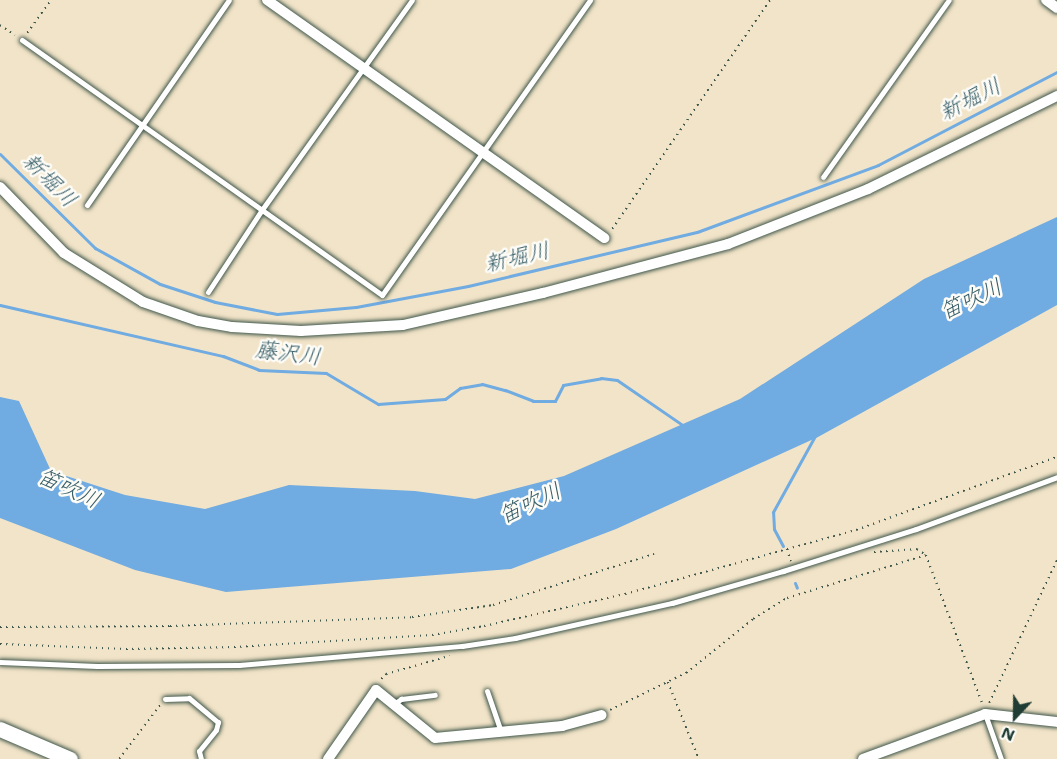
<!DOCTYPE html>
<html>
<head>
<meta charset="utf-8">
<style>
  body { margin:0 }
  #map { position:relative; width:1057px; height:759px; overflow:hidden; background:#f2e4c8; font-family:"Shantell Sans","Klee One",sans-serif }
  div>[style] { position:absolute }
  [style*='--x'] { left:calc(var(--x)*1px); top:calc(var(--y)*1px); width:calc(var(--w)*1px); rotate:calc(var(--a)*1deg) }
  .water>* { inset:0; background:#70abe1 }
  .stream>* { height:3px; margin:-1.5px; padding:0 1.5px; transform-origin:1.5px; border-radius:1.5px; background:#70abe1 }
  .path>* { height:1.5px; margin-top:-0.75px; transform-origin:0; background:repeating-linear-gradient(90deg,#3f564a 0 1.5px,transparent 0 6px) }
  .roads { filter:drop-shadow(0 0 2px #3f564a) drop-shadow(0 0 2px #3f564a) }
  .service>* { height:5px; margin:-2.5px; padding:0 2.5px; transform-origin:2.5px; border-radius:2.5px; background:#fff }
  .minor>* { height:10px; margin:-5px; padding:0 5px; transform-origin:5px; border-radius:5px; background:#fff }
  .secondary>* { height:15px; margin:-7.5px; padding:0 7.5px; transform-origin:7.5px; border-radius:7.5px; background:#fff }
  span { translate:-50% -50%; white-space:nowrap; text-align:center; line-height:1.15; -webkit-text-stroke:5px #fdfcf7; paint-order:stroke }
  .water-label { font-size:22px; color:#375e68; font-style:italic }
  .north { position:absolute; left:985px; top:687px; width:60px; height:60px; -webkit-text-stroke:4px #fdfcf7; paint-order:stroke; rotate:202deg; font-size:16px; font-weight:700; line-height:24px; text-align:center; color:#1f3d34 }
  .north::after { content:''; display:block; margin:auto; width:21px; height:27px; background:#1f3d34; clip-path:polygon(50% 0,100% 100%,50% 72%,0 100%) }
</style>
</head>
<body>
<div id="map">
  <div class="water">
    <i style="clip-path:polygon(1057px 217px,1057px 305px,818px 437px,616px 529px,511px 569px,226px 592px,135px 570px,0 518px,0 397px,19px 401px,51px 471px,125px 495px,205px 509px,289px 485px,415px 491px,475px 499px,564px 476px,740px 399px,924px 279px)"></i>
  </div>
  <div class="stream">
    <i style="--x:0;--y:154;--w:134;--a:44.7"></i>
    <i style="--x:95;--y:248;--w:74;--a:29"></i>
    <i style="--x:160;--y:284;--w:58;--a:18.1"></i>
    <i style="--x:215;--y:302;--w:63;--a:11"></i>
    <i style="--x:277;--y:314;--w:79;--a:-5.1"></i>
    <i style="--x:356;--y:307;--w:114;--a:-10.6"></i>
    <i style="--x:468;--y:286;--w:235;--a:-13.3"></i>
    <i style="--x:697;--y:232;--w:193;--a:-20.3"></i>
    <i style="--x:878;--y:165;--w:202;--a:-27.5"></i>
    <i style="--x:0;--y:305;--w:229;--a:12.9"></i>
    <i style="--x:223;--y:356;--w:39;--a:21"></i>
    <i style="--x:259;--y:370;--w:67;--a:2.6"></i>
    <i style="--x:326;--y:373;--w:61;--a:30.8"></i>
    <i style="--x:378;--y:404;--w:67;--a:-4.3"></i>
    <i style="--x:445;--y:399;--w:19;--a:-36"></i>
    <i style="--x:460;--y:388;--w:22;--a:-10"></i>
    <i style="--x:482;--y:384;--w:24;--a:15"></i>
    <i style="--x:505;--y:390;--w:30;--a:21"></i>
    <i style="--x:533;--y:401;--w:22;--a:0"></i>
    <i style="--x:555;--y:401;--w:18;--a:-63"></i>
    <i style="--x:563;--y:385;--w:39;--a:-10"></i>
    <i style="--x:601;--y:378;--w:16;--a:7"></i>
    <i style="--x:617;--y:380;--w:81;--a:34.5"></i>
    <i style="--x:783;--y:546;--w:19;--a:-118"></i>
    <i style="--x:774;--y:529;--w:17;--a:-93"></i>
    <i style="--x:773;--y:512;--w:87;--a:-61.1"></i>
    <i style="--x:795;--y:583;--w:5;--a:68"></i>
  </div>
  <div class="path">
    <i style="--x:0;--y:25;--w:18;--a:34"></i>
    <i style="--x:27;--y:33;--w:41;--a:-54"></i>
    <i style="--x:612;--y:229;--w:278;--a:-55.4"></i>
    <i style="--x:787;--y:549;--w:13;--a:72"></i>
    <i style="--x:874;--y:552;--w:43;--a:-4"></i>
    <i style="--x:917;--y:549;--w:11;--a:34"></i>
    <i style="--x:926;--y:555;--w:160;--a:69.2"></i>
    <i style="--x:0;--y:627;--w:170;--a:-0.3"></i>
    <i style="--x:170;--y:626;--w:242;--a:-2.1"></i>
    <i style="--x:412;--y:617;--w:82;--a:-8.4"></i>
    <i style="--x:493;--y:605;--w:169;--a:-17.6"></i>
    <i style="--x:0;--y:644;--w:126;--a:2.3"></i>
    <i style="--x:126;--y:649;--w:108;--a:-1.1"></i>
    <i style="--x:234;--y:647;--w:198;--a:-3.5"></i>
    <i style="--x:432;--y:635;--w:53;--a:-9.8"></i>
    <i style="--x:484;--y:626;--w:145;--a:-12.8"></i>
    <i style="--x:625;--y:594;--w:240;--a:-15.5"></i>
    <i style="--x:856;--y:530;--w:214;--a:-20"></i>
    <i style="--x:381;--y:679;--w:7;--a:-45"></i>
    <i style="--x:386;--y:674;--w:66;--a:-15.9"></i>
    <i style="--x:668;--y:682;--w:83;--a:68.1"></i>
    <i style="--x:989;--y:703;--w:158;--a:-64.6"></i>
    <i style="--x:610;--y:710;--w:85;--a:-26"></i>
    <i style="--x:686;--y:673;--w:86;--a:-38.9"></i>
    <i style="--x:753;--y:619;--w:40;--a:-32"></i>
    <i style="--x:787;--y:598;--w:145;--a:-17.2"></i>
    <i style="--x:119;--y:759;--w:68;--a:-52.8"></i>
  </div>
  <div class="roads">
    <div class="service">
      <i style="--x:22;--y:40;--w:441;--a:35.3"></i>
      <i style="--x:382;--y:295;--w:361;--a:-54.8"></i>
      <i style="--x:823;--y:177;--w:217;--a:-54.6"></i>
      <i style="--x:87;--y:205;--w:249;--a:-55.3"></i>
      <i style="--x:208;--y:292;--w:97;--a:-56.8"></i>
      <i style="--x:261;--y:211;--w:259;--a:-54.4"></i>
      <i style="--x:0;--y:662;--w:97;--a:2.4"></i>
      <i style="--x:97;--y:666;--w:142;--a:-0.4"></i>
      <i style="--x:239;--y:665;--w:224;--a:-4.9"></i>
      <i style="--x:462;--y:646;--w:54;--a:-8.6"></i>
      <i style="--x:515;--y:638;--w:161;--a:-12.6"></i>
      <i style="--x:672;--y:603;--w:116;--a:-16.1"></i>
      <i style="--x:783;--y:571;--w:139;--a:-17.5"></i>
      <i style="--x:916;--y:529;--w:150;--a:-20.2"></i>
      <i style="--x:487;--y:691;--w:43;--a:71.1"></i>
      <i style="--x:165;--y:699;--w:24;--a:-2"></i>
      <i style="--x:189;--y:698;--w:38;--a:40"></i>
      <i style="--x:218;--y:722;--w:8;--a:104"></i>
      <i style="--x:216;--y:730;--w:27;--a:129"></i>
      <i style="--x:199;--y:751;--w:8;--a:76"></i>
      <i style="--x:394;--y:704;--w:9;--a:-36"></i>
      <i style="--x:401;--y:699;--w:34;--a:-7"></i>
      <i style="--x:985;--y:714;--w:48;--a:70.4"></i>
    </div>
    <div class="minor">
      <i style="--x:267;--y:0;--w:413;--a:35.2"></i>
      <i style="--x:1046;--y:0;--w:14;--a:36"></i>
      <i style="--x:0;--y:187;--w:92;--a:45.9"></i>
      <i style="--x:64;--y:253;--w:93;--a:31.8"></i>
      <i style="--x:143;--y:302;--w:58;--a:19.1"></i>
      <i style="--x:198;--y:321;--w:35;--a:10"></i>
      <i style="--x:232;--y:327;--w:69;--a:3.3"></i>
      <i style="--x:301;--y:331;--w:102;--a:-3.4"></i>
      <i style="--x:403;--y:325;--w:144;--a:-12.9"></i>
      <i style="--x:543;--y:293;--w:191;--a:-14.8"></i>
      <i style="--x:728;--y:244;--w:150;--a:-21.4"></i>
      <i style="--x:868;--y:189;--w:211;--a:-26.2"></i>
      <i style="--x:328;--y:759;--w:84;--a:-55.2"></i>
      <i style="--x:376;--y:690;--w:76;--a:39.1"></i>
      <i style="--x:435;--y:738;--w:128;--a:-5.4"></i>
      <i style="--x:562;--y:726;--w:41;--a:-15.4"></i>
      <i style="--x:863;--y:759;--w:130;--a:-20.2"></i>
      <i style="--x:985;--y:714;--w:72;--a:6.3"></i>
    </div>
    <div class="secondary">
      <i style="--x:0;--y:729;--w:76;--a:23.2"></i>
    </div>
  </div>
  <div class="water-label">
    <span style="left:970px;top:99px;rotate:-27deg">新堀川</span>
    <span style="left:50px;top:180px;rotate:45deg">新堀川</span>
    <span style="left:517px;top:257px;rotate:-13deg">新堀川</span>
    <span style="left:971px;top:299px;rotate:-25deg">笛吹川</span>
    <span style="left:288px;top:353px;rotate:7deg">藤沢川</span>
    <span style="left:69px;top:488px;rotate:25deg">笛吹川</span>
    <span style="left:530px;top:503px;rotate:-25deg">笛吹川</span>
  </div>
  <div class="north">N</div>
</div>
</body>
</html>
